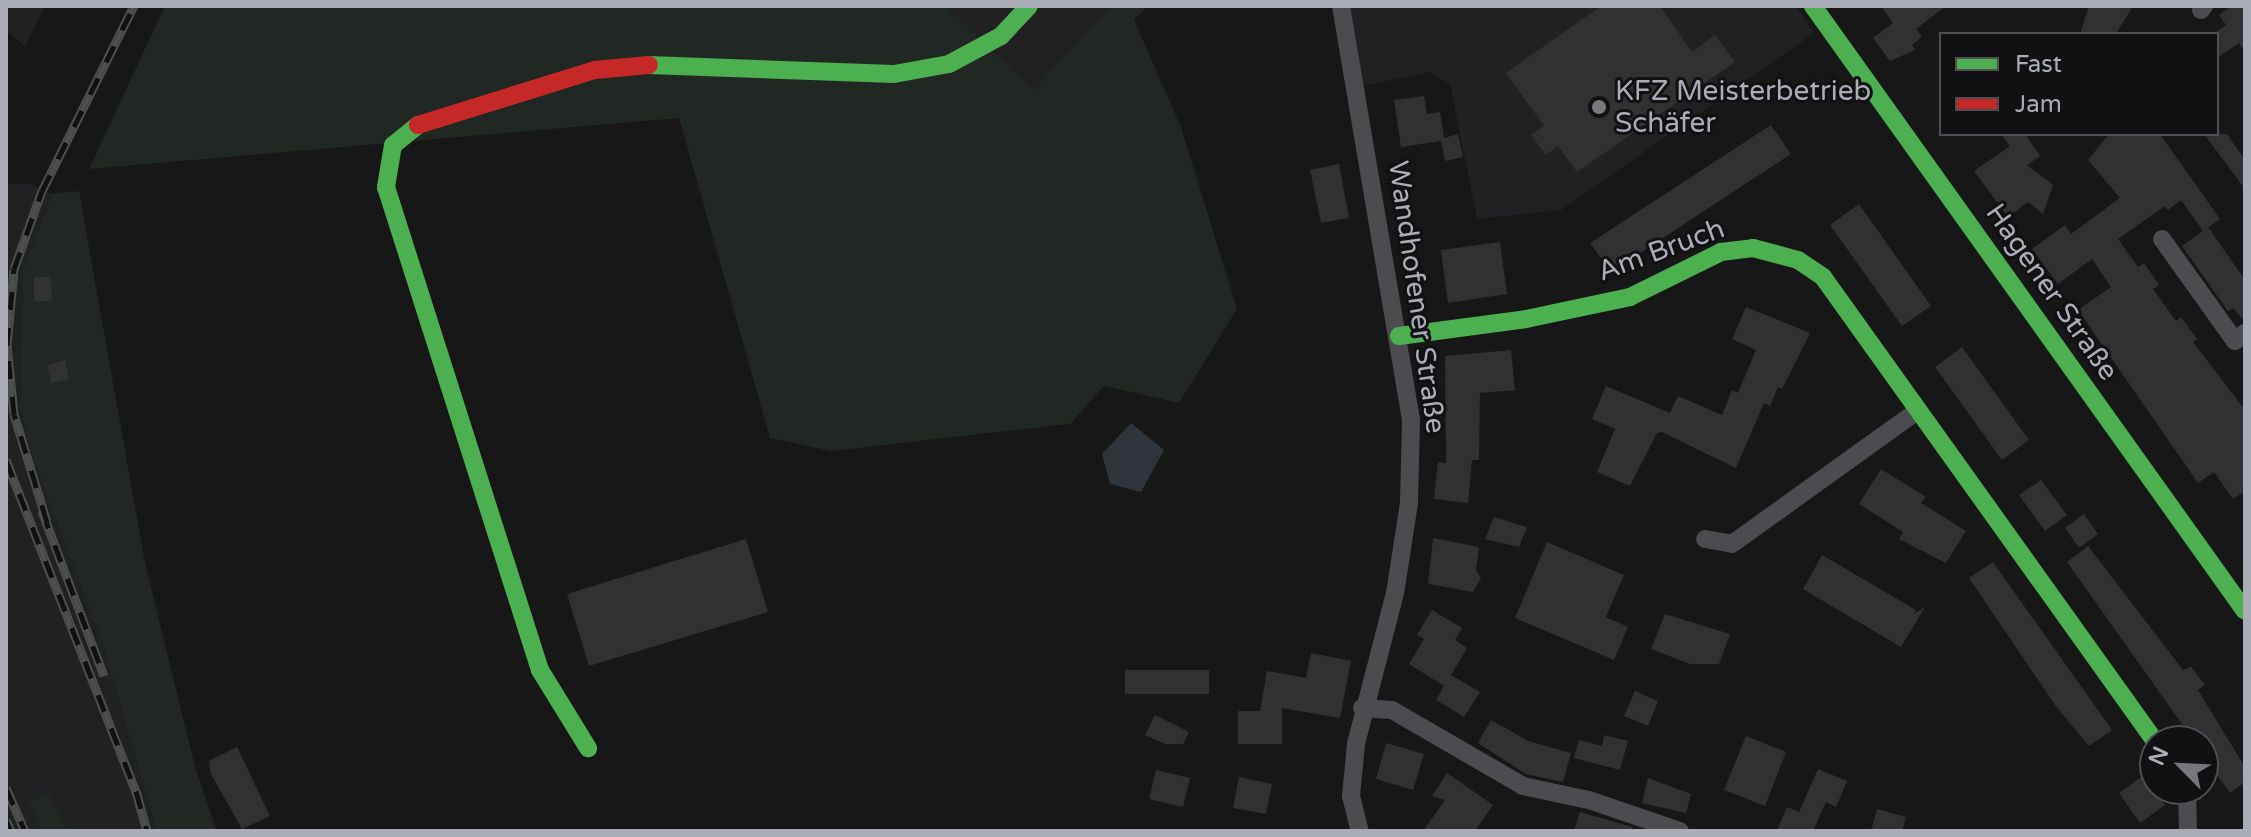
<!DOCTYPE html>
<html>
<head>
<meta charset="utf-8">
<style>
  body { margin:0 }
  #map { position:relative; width:2251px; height:837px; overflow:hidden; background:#171717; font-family:"Varela Round",sans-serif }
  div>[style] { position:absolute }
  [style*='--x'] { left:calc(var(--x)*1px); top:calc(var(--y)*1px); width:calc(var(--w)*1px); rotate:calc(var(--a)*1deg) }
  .built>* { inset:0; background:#212123 }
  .green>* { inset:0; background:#212722 }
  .water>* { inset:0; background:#2f353b }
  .building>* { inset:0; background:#313132 }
  .street>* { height:18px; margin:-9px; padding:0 9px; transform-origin:9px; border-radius:9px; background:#4c4c50 }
  .fast>* { height:18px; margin:-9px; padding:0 9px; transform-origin:9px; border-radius:9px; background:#4caf50 }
  .jam>* { height:18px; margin:-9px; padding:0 9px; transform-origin:9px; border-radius:9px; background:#c62828 }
  .rail>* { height:9px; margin-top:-4.5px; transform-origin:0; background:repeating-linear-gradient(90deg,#111113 0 18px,#4d4e50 0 36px); box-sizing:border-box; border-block:2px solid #4d4e50 }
  .dots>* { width:22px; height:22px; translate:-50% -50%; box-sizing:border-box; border:4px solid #111113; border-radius:50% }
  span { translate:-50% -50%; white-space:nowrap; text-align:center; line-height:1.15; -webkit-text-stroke:6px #111113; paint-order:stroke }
  .poi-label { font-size:28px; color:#aaadb6 }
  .left { translate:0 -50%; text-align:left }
  .street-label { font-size:28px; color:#aaadb6 }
  .frame { position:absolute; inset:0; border:8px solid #aaadb6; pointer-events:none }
  .legend { position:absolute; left:1939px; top:32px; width:280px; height:104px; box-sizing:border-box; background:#111113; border:2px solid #4e4f54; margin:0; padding:10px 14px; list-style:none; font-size:24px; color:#aaadb6 }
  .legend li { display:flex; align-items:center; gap:16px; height:40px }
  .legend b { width:40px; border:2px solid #4e4f54 }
  .north { position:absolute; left:2139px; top:725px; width:80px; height:80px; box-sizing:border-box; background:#111113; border:2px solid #4e4f54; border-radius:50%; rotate:294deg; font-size:22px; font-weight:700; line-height:32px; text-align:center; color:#aaadb6 }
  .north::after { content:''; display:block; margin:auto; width:28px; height:36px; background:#77787e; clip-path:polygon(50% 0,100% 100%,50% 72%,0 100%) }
</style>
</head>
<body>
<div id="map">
  <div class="built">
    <i style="clip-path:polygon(6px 6px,45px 6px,25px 47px,6px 30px)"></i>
    <i style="clip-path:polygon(946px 6px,1112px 6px,1033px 91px)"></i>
    <i style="clip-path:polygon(1342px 6px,1796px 6px,1814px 33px,1561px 210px,1477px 219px,1450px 84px,1430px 72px,1363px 86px)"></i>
    <i style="clip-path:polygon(6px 184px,29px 184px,52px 194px,23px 269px,34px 462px,105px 648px,156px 831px,6px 831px)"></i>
  </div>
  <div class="green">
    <i style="clip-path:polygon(165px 6px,946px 6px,1033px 90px,1112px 6px,1148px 6px,1134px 20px,1181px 127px,1237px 309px,1179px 403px,1104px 386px,1070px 424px,831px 451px,770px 438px,679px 118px,89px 169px)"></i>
    <i style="clip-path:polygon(79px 191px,145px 563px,196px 770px,217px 831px,156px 831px,105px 649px,34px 462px,21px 413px,23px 269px,52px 194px)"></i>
    <i style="clip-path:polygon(48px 792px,68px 831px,41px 831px,29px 802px)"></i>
  </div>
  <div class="water">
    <i style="clip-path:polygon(1131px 423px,1164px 450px,1141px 492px,1110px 484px,1102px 454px)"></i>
  </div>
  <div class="building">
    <i style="clip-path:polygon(1601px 6px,1660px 6px,1692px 52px,1715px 35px,1735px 62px,1577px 172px,1558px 146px,1546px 155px,1531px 135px,1544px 126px,1506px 73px)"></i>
    <i style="clip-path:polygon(1881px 6px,1946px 6px,1916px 29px,1922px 37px,1912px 45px,1915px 50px,1890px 61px,1873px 38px,1893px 23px)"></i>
    <i style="clip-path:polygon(2089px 6px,2133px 6px,2116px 34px,2080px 34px)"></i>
    <i style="clip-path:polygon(2232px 6px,2245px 6px,2245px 52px,2239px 43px,2217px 58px,2217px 31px,2226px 25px,2219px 15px)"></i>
    <i style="clip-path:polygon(1424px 96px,1427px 114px,1440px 112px,1444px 138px,1458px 134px,1463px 157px,1445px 161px,1441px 141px,1401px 147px,1394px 100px)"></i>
    <i style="clip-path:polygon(1771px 125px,1791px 154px,1611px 272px,1590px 243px)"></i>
    <i style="clip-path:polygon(2001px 134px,2025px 134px,2040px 156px,2027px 165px,2053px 185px,2043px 214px,2028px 202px,2008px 217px,1974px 171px,2010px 146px)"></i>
    <i style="clip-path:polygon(2109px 134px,2160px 134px,2220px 219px,2203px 231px,2181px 200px,2168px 210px,2165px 206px,2118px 239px,2138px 267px,2144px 263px,2159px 285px,2153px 289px,2176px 321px,2181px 317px,2197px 339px,2193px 342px,2245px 410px,2245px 491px,2233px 499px,2214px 472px,2198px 483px,2078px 310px,2111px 287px,2092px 259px,2058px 284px,2032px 249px,2065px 225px,2071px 234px,2120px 198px,2088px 160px)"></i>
    <i style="clip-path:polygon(2204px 134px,2227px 134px,2245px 160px,2245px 189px)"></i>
    <i style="clip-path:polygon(1339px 164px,1349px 218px,1321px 223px,1310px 170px)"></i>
    <i style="clip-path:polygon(1859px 204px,1931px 306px,1902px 326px,1830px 225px)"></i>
    <i style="clip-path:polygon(2208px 227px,2245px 280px,2245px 321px,2233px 308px,2228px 311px,2182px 246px)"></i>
    <i style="clip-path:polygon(1500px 242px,1507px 294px,1448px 303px,1441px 250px)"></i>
    <i style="clip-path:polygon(34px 277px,51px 277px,52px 301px,34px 301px)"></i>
    <i style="clip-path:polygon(1746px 307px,1810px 333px,1782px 389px,1778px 387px,1770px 406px,1764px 403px,1736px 468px,1662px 432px,1657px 433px,1630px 486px,1597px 472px,1615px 429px,1592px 419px,1606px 386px,1670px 413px,1678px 396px,1722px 415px,1732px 390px,1738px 393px,1756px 350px,1732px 339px)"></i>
    <i style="clip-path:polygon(1962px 347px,2029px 440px,2002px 460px,1935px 367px)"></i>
    <i style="clip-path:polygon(1511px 350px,1515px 390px,1480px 393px,1479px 460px,1472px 460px,1468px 503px,1434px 499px,1438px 462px,1446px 463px,1445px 356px)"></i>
    <i style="clip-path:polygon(65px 360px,69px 379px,51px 383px,47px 365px)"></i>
    <i style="clip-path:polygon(1881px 469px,1926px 497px,1921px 503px,1966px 531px,1946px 563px,1899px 539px,1903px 532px,1859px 504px)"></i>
    <i style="clip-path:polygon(2041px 480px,2067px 515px,2045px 531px,2019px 495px)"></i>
    <i style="clip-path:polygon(2084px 514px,2098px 534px,2079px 548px,2065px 528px)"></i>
    <i style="clip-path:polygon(1494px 517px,1527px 527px,1519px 547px,1485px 539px)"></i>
    <i style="clip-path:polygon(1433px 538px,1479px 547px,1476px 570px,1481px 578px,1473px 592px,1428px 584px)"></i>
    <i style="clip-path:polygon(746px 539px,768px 612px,589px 666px,567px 594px)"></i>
    <i style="clip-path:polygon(1547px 542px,1624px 575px,1606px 617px,1628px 627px,1614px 660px,1515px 618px)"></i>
    <i style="clip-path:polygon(2088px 546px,2183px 670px,2191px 667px,2205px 685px,2198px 690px,2245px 767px,2245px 782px,2230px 793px,2206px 760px,2203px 741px,2194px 741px,2067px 562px)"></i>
    <i style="clip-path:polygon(1822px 555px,1916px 610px,1914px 614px,1925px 607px,1901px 647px,1803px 589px)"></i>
    <i style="clip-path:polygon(1993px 562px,2112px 730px,2089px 746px,2055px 705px,1969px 578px)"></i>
    <i style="clip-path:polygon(1432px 610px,1462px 628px,1455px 640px,1467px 648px,1451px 675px,1480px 692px,1464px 717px,1436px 700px,1444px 686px,1409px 664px,1424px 639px,1417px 635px)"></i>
    <i style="clip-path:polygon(1665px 614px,1730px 634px,1719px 664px,1690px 664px,1651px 649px)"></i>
    <i style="clip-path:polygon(1311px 653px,1351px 661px,1340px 718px,1282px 708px,1282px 744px,1238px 744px,1238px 711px,1260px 711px,1267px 671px,1306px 678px)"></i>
    <i style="clip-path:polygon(1125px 670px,1209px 670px,1209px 694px,1125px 694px)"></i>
    <i style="clip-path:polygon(1635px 691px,1658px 701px,1648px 726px,1624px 716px)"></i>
    <i style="clip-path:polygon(1155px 715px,1189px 732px,1183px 744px,1165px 744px,1145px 735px)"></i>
    <i style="clip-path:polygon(1491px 720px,1528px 741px,1571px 753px,1563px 782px,1526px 774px,1478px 743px)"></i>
    <i style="clip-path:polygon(1604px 735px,1628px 741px,1620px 770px,1574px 758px,1579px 740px,1602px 746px)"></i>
    <i style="clip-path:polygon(1746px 736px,1786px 752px,1765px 806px,1724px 790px)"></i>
    <i style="clip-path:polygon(1386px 743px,1424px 754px,1413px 790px,1376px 779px)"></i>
    <i style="clip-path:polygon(237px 747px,270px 816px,242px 829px,211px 774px,209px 761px)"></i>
    <i style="clip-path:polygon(1818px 769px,1847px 781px,1836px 807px,1826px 802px,1813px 831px,1777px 831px,1787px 807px,1799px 812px)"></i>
    <i style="clip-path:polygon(1156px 770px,1190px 778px,1183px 807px,1149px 799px)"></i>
    <i style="clip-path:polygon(1447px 773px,1493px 805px,1475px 831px,1423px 831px,1445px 800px,1432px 796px)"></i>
    <i style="clip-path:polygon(2144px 775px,2165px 805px,2140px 823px,2119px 793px)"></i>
    <i style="clip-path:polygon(1239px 777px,1272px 784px,1266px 814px,1233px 808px)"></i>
    <i style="clip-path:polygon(1648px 778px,1691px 794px,1686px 813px,1642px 803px)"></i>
    <i style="clip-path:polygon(1877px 809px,1906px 817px,1902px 831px,1871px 831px)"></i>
    <i style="clip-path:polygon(1580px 812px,1632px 827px,1632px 831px,1574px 831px)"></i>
  </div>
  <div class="street">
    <i style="--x:1341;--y:6;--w:420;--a:80.4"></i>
    <i style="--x:1411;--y:420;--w:83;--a:91.4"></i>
    <i style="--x:1409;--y:503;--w:91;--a:98.8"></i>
    <i style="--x:1395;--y:593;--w:156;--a:104.5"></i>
    <i style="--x:1356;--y:744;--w:52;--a:95.5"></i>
    <i style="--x:1351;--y:796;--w:36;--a:76"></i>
    <i style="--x:2201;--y:10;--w:5;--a:-53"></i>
    <i style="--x:2162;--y:239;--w:125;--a:54.4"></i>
    <i style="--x:2235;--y:341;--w:13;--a:-39"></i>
    <i style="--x:1705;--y:539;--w:27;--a:10"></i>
    <i style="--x:1732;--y:544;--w:228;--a:-35.7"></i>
    <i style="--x:1362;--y:708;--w:30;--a:4"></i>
    <i style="--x:1392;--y:710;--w:151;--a:30.1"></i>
    <i style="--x:1523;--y:786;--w:67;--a:12"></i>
    <i style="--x:1589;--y:800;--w:96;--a:18.8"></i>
    <i style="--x:2187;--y:789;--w:42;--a:88.6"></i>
  </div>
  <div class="fast">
    <i style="--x:1813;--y:6;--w:743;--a:54.47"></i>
    <i style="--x:649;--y:65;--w:245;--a:2.1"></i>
    <i style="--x:894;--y:74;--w:56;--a:-10.3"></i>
    <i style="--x:949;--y:64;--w:59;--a:-28.3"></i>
    <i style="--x:1001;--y:36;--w:41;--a:-47"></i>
    <i style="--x:418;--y:125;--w:32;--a:141"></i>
    <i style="--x:393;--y:145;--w:43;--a:99.5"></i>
    <i style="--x:386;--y:187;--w:507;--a:72.32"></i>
    <i style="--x:540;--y:670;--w:92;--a:58.4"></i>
    <i style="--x:1399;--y:336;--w:128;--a:-7.6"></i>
    <i style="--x:1526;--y:319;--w:106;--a:-11.9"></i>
    <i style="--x:1630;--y:297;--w:102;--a:-26.3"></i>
    <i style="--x:1721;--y:252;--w:32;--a:-7"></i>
    <i style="--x:1753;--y:248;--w:47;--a:14.9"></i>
    <i style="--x:1798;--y:260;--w:30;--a:34"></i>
    <i style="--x:1823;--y:277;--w:571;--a:54.42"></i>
  </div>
  <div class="jam">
    <i style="--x:418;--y:125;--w:185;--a:-17.3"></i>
    <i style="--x:595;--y:70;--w:54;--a:-5.3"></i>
  </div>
  <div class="rail">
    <i style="--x:6;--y:460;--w:356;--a:68.6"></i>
    <i style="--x:136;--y:791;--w:41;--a:74.6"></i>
    <i style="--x:42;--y:511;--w:176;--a:69.4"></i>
    <i style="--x:47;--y:522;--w:113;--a:-107"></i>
    <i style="--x:14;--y:414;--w:69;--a:-95.8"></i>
    <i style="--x:7;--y:345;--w:76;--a:-84.7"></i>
    <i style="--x:14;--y:269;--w:83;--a:-70.3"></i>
    <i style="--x:42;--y:191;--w:207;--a:-63.6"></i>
    <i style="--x:6;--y:788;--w:47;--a:66.2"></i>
    <i style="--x:6;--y:820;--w:12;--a:66"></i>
  </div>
  <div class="dots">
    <i style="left:1599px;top:107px;background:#77787e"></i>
  </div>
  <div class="poi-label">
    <span class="left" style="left:1615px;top:107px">KFZ Meisterbetrieb<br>Schäfer</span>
  </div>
  <div class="street-label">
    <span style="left:1661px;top:250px;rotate:-20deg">Am Bruch</span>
    <span style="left:2052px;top:292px;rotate:55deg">Hagener Straße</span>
    <span style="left:1417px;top:297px;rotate:82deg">Wandhofener Straße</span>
  </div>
  <div class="frame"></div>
  <ul class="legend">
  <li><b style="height:10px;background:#4caf50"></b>Fast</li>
  <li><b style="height:10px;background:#c62828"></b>Jam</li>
  </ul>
  <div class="north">N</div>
</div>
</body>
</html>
